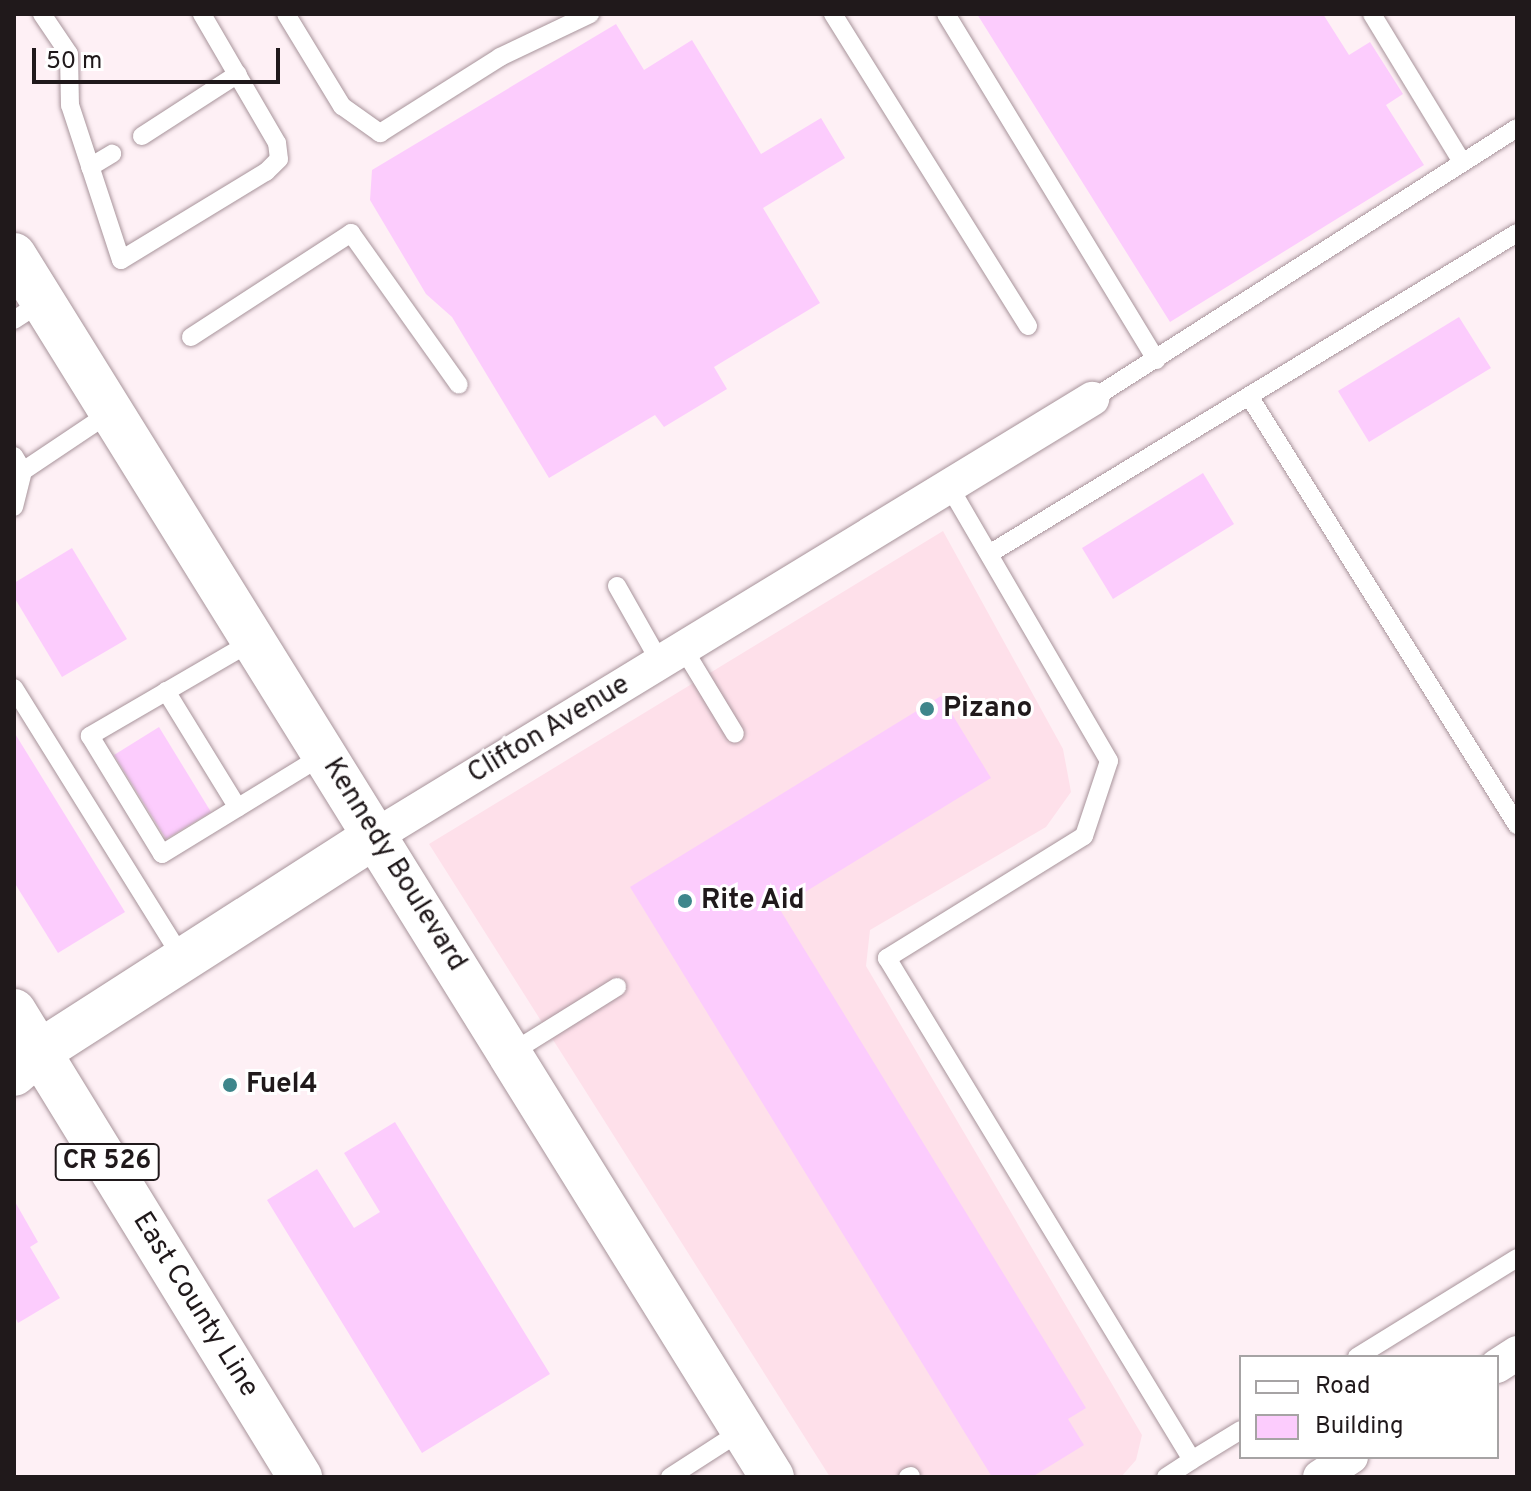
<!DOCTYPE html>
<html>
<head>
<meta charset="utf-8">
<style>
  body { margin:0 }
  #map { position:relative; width:1531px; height:1491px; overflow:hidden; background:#fef0f5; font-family:Overpass,sans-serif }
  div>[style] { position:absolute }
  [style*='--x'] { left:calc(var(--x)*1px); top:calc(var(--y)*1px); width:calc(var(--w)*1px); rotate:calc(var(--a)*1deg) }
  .built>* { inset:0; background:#fee0ea }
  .building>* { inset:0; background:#fcccfd }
  .roads { filter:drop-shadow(0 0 2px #a8949b) drop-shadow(0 0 2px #a8949b) }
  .service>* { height:18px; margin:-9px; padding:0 9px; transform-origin:9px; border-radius:9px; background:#fff }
  .minor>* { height:34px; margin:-17px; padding:0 17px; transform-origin:17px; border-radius:17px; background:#fff }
  .tertiary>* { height:44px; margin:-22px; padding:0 22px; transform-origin:22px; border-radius:22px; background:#fff }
  .primary>* { height:44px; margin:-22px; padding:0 22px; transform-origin:22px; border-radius:22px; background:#fff }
  .dots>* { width:22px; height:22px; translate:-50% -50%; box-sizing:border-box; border:4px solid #fff; border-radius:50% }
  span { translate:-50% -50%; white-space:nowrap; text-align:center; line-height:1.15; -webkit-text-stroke:6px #fff; paint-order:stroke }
  .shield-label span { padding:2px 6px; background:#fff; border:2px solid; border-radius:6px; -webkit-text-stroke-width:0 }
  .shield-label { font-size:26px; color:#20191b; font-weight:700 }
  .poi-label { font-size:28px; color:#20191b; font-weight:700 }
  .left { translate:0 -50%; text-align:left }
  .street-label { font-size:28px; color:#20191b }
  .frame { position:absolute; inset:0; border:16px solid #20191b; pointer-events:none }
  .legend { position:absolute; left:1239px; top:1355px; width:260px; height:104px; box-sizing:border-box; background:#fff; border:2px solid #a6a3a4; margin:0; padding:10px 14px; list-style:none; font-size:24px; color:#20191b }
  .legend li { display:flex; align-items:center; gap:16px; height:40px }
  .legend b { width:40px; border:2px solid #a6a3a4 }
  .scale { position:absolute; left:32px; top:48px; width:248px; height:36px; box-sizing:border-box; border:4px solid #20191b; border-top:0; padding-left:10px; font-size:24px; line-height:28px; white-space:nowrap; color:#20191b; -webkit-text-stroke:6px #fff; paint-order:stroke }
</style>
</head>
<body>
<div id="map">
  <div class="built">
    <i style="clip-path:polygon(943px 531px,1063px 749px,1071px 792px,1046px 827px,870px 930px,866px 966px,1142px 1435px,1136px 1460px,1121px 1477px,830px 1477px,429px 844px)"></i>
  </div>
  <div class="building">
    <i style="clip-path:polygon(977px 14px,1323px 14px,1349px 55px,1370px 42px,1403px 94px,1386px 105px,1424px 165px,1170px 322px)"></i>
    <i style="clip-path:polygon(616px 24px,644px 70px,692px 40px,761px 154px,821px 118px,845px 158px,763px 208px,820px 303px,714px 367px,727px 389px,664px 427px,655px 415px,549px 478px,452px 317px,426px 294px,370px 200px,372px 170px)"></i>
    <i style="clip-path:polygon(1459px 317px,1491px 368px,1369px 442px,1338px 391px)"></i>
    <i style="clip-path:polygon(1203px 473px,1234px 524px,1113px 599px,1082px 548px)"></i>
    <i style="clip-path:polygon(72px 548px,127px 639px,62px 677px,14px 597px,14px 583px)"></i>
    <i style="clip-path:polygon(941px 696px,991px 778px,779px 908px,1086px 1408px,1068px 1419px,1084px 1445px,1032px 1477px,992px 1477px,630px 887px)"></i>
    <i style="clip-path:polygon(159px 727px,211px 812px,166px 839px,114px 755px)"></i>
    <i style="clip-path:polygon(14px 732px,125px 912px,58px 953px,14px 882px)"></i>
    <i style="clip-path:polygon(395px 1122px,550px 1374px,422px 1453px,267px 1200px,317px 1169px,354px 1228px,380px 1212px,344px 1153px)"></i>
    <i style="clip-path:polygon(14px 1200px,38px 1242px,30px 1247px,60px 1298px,18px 1323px,14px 1315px)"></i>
  </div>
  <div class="roads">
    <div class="service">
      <i style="--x:42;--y:14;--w:48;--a:56"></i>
      <i style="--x:69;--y:54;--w:51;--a:88.9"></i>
      <i style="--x:70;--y:105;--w:163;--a:71.8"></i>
      <i style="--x:121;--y:260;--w:170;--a:-31.3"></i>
      <i style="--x:266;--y:172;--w:18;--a:-45"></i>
      <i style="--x:279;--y:159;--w:16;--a:-97"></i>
      <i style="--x:277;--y:143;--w:149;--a:-120.2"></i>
      <i style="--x:286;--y:14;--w:108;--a:58.7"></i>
      <i style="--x:342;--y:106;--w:47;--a:35.4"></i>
      <i style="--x:380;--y:133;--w:142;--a:-32.3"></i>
      <i style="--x:500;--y:57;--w:100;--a:-25.5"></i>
      <i style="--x:833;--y:14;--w:368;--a:58"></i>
      <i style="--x:946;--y:14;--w:405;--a:58.7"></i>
      <i style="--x:1372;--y:14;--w:173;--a:58.7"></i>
      <i style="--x:142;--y:136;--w:114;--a:-32.9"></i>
      <i style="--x:90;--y:167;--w:26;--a:-31"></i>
      <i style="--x:14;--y:320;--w:33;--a:-33"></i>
      <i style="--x:191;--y:337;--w:191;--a:-33"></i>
      <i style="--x:351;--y:233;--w:186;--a:54.6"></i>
      <i style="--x:1249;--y:396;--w:506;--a:58.01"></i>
      <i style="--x:1092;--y:399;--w:504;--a:-32.52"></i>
      <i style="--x:14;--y:456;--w:17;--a:59"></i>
      <i style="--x:23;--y:471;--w:37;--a:104"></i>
      <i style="--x:23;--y:471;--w:106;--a:-33.8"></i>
      <i style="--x:949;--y:486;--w:318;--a:59.8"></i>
      <i style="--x:1109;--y:761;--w:79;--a:108.4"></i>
      <i style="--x:1084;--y:836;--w:232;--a:148.2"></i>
      <i style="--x:887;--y:958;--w:587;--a:58.72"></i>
      <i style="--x:1192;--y:1460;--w:57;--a:-31.5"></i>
      <i style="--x:989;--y:554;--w:618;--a:-31.3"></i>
      <i style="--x:617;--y:586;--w:87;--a:60.5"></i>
      <i style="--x:253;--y:641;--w:189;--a:149.8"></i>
      <i style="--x:90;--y:736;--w:138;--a:58.6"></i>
      <i style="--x:162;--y:854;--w:191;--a:-31.5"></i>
      <i style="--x:683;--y:648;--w:100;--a:58.8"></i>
      <i style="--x:14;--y:688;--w:319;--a:58.1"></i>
      <i style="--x:166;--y:691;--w:137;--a:58.4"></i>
      <i style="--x:511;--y:1053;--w:125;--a:-31.9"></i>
      <i style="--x:1357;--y:1357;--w:188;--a:-31.7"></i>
      <i style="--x:670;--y:1477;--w:87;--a:-32.8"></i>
      <i style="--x:908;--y:1477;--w:3;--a:-18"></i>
      <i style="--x:1166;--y:1477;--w:31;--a:-33"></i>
    </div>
    <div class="minor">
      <i style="--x:375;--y:836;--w:840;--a:-31.36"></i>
      <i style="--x:1497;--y:1366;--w:24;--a:-33"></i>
      <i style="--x:1320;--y:1477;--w:37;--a:-33"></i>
    </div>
    <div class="tertiary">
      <i style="--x:14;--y:255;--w:1438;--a:58.19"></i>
      <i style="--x:14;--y:1074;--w:33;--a:-41"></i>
      <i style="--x:39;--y:1052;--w:399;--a:-32.7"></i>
    </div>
    <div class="primary">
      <i style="--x:14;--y:1011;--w:547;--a:58.46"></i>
    </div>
  </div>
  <div class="dots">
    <i style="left:927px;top:709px;background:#3e868b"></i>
    <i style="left:685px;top:901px;background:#3e868b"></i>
    <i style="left:230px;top:1085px;background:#3e868b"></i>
  </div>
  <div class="shield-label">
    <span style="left:107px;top:1162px">CR 526</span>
  </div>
  <div class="poi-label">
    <span class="left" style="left:943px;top:709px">Pizano</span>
    <span class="left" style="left:701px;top:901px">Rite Aid</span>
    <span class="left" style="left:246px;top:1085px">Fuel4</span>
  </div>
  <div class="street-label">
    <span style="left:549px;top:730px;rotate:-31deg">Clifton Avenue</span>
    <span style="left:394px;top:865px;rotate:58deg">Kennedy Boulevard</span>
    <span style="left:195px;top:1305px;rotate:58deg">East County Line</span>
  </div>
  <div class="frame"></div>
  <ul class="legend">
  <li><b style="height:10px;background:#fff"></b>Road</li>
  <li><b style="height:22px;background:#fcccfd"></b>Building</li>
  </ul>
  <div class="scale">50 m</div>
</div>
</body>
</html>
